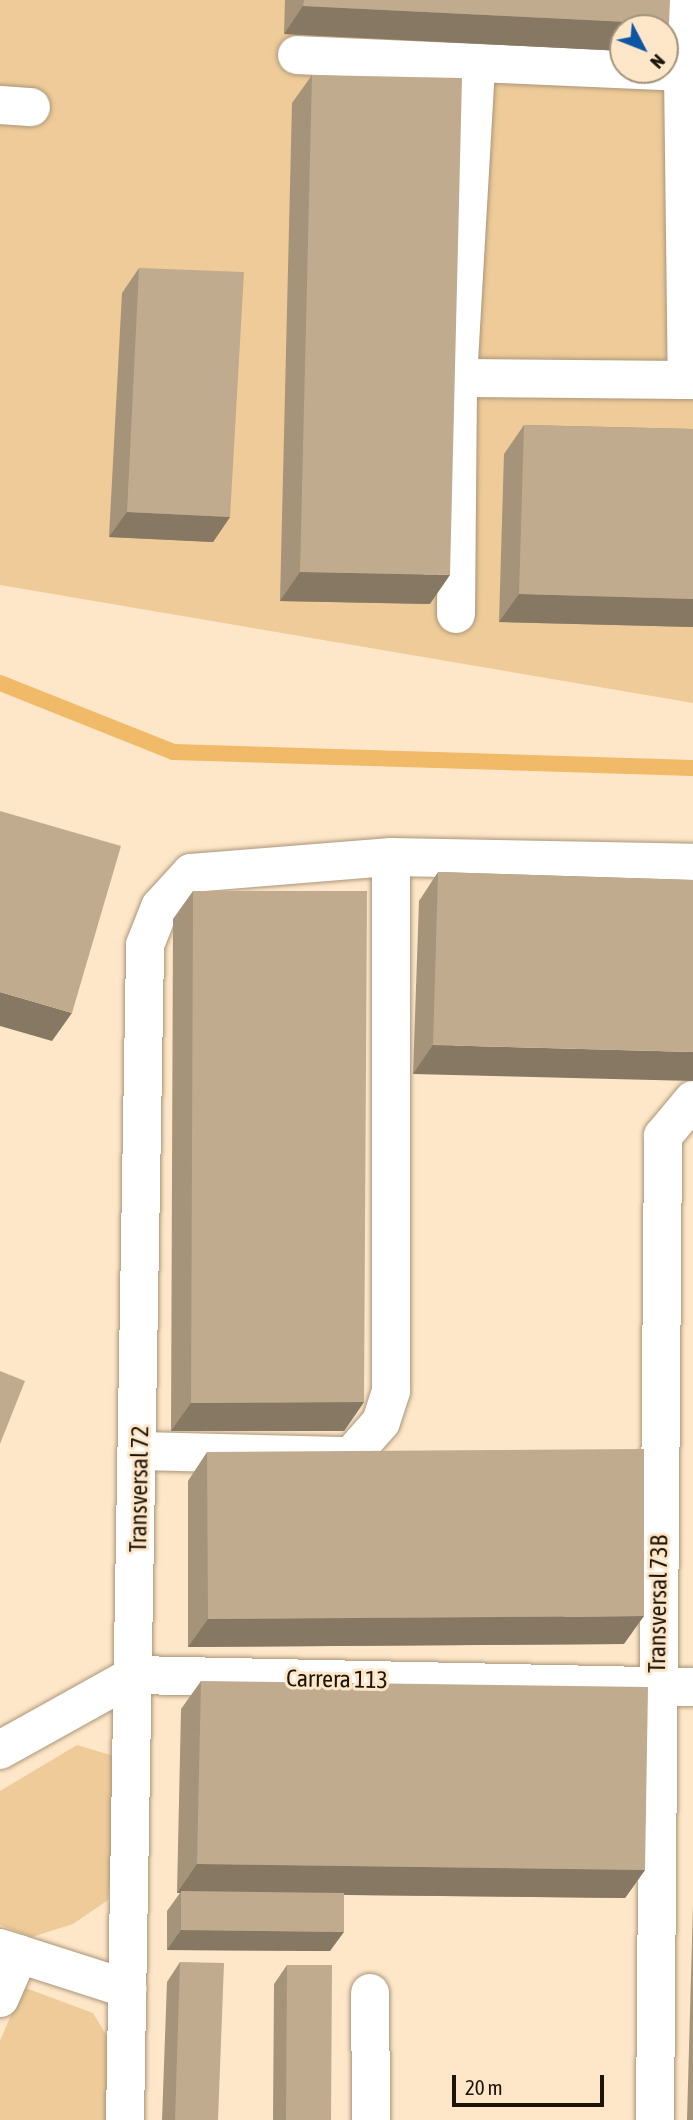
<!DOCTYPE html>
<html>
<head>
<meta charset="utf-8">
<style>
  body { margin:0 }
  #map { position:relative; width:693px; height:2120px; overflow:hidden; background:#fee7c9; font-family:"Asap Condensed",sans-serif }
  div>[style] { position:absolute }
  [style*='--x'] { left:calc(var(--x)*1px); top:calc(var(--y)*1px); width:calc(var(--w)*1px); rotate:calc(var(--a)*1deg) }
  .green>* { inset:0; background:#eecb99 }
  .stream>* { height:16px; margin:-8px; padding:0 8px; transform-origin:8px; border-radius:8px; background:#f1ba68 }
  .roads { filter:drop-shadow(0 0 2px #aa9578) drop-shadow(0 0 2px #aa9578) }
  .minor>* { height:38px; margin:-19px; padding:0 19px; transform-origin:19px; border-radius:19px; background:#fff }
  .wall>* { inset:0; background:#a5937a }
  .shaded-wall>* { inset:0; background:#867863 }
  .building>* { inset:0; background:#c0ab8e }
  span { translate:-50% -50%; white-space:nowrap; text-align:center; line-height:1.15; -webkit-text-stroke:6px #fee7c9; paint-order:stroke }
  .street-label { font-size:24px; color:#1c1409 }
  .north { position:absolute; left:609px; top:14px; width:70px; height:70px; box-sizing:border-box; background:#fee7c9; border:2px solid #a4937c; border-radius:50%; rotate:132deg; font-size:19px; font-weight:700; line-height:28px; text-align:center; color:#1c1409 }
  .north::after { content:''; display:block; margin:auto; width:24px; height:32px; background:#0e55a4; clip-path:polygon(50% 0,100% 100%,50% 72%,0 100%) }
  .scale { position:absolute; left:452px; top:2075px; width:152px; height:32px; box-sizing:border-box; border:4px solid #1c1409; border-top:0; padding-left:9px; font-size:21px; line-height:24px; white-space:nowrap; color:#1c1409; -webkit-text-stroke:5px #fee7c9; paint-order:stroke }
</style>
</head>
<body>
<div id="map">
  <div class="green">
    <i style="clip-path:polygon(evenodd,0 0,693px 0,693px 703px,0 585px,0 0,623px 28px,665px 28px,665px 70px,623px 70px,623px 28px)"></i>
    <i style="clip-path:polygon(77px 1745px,114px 1756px,117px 1807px,108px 1900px,73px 1924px,32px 1937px,0 1925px,0 1791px)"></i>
    <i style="clip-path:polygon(23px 1987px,93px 2013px,115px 2050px,113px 2120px,0 2120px,0 2041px)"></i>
  </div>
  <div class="stream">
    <i style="--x:0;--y:683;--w:186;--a:21.7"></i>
    <i style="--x:173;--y:752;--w:520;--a:1.76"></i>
  </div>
  <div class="roads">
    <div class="minor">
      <i style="--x:297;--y:55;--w:386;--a:2.5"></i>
      <i style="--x:683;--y:72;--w:308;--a:89.3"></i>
      <i style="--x:476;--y:67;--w:312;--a:93.3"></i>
      <i style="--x:458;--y:378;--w:235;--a:0.5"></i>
      <i style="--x:683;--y:72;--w:72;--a:-86.8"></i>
      <i style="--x:0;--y:105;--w:31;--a:4"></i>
      <i style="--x:456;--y:614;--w:236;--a:-89.5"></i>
      <i style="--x:140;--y:1451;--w:211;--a:1.4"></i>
      <i style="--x:351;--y:1456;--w:45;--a:-48.6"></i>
      <i style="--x:381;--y:1422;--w:33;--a:-72"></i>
      <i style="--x:391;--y:1391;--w:534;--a:-90"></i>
      <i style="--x:0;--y:1750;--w:154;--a:-29.1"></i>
      <i style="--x:135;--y:1675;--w:558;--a:1.23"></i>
      <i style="--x:0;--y:1948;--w:134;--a:17.8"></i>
      <i style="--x:370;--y:1993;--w:127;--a:89.5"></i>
      <i style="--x:0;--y:1998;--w:48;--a:-66.6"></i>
      <i style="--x:125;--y:2120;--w:1175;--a:-89.02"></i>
      <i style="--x:145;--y:945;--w:41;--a:-68.5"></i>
      <i style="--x:160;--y:907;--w:46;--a:-47.6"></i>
      <i style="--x:191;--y:873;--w:201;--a:-4.6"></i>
      <i style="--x:391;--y:857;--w:302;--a:1.1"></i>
      <i style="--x:655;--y:2120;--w:984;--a:-89.53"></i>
      <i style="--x:663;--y:1136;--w:47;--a:-50.2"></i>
    </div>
  </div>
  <div class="wall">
    <i style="clip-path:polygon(285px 0,670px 0,623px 28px,623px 51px,284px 34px)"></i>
    <i style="clip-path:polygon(312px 75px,430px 604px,280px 601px,292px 103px)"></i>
    <i style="clip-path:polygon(139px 268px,230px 517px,213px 542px,109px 537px,122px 293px)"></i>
    <i style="clip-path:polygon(524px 425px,693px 429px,693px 627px,499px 622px,504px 454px)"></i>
    <i style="clip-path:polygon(438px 872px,693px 880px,413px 1074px,419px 901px)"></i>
    <i style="clip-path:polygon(193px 891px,364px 1402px,344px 1431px,171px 1431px,173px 919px)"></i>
    <i style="clip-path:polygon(207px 1452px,624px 1644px,188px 1647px,188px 1481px)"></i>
    <i style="clip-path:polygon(201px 1681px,645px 1870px,625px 1898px,344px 1895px,330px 1951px,167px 1950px,167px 1911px,180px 1893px,177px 1893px,181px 1709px)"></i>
    <i style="clip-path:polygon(693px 1905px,693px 2120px,687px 2120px)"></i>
    <i style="clip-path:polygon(180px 1962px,218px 2120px,162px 2120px,167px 1982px)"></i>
    <i style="clip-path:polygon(287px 1965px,331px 2120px,273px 2120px,274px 1984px)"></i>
  </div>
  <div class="shaded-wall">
    <i style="clip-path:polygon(303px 6px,669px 24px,665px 29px,665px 28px,623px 28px,623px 51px,284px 34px)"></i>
    <i style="clip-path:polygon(127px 512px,230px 517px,213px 542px,109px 537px)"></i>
    <i style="clip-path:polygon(300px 572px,450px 575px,430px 604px,280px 601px)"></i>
    <i style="clip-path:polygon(519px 594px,693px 599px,693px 627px,499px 622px)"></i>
    <i style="clip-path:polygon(0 992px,72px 1013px,52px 1041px,0 1026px)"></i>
    <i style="clip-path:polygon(433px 1045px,693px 1052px,693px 1081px,413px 1074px)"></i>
    <i style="clip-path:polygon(364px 1402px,344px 1431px,171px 1431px,191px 1403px)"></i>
    <i style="clip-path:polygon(644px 1616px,624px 1644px,188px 1647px,208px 1619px)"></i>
    <i style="clip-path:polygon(197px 1864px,645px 1870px,625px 1898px,177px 1893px)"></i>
    <i style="clip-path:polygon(181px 1930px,344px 1932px,330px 1951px,167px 1950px)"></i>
  </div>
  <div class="building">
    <i style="clip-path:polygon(304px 0,670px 0,669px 24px,303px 6px)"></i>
    <i style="clip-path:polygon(312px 75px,462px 78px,450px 575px,300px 572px)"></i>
    <i style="clip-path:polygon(139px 268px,244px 272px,230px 517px,127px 512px)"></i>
    <i style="clip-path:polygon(524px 425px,693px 429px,693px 599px,519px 594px)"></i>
    <i style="clip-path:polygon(0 811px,121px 846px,72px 1013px,0 992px)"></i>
    <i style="clip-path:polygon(438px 872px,693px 880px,693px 1052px,433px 1045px)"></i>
    <i style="clip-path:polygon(193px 891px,367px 891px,364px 1402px,191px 1403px)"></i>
    <i style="clip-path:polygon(0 1371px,25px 1381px,0 1444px)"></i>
    <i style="clip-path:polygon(644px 1449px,644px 1616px,208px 1619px,207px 1452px)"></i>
    <i style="clip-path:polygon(201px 1681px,648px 1687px,645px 1870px,197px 1864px)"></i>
    <i style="clip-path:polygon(181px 1891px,344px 1893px,344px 1932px,181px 1930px)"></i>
    <i style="clip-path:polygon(180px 1962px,224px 1963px,218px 2120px,175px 2120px)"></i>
    <i style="clip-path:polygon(287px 1965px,332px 1965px,331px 2120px,286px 2120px)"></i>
  </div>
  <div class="street-label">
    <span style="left:139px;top:1489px;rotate:-89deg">Transversal 72</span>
    <span style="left:658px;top:1604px;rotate:-89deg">Transversal 73B</span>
    <span style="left:337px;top:1679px;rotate:1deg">Carrera 113</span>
  </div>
  <div class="north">N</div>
  <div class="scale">20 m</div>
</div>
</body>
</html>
